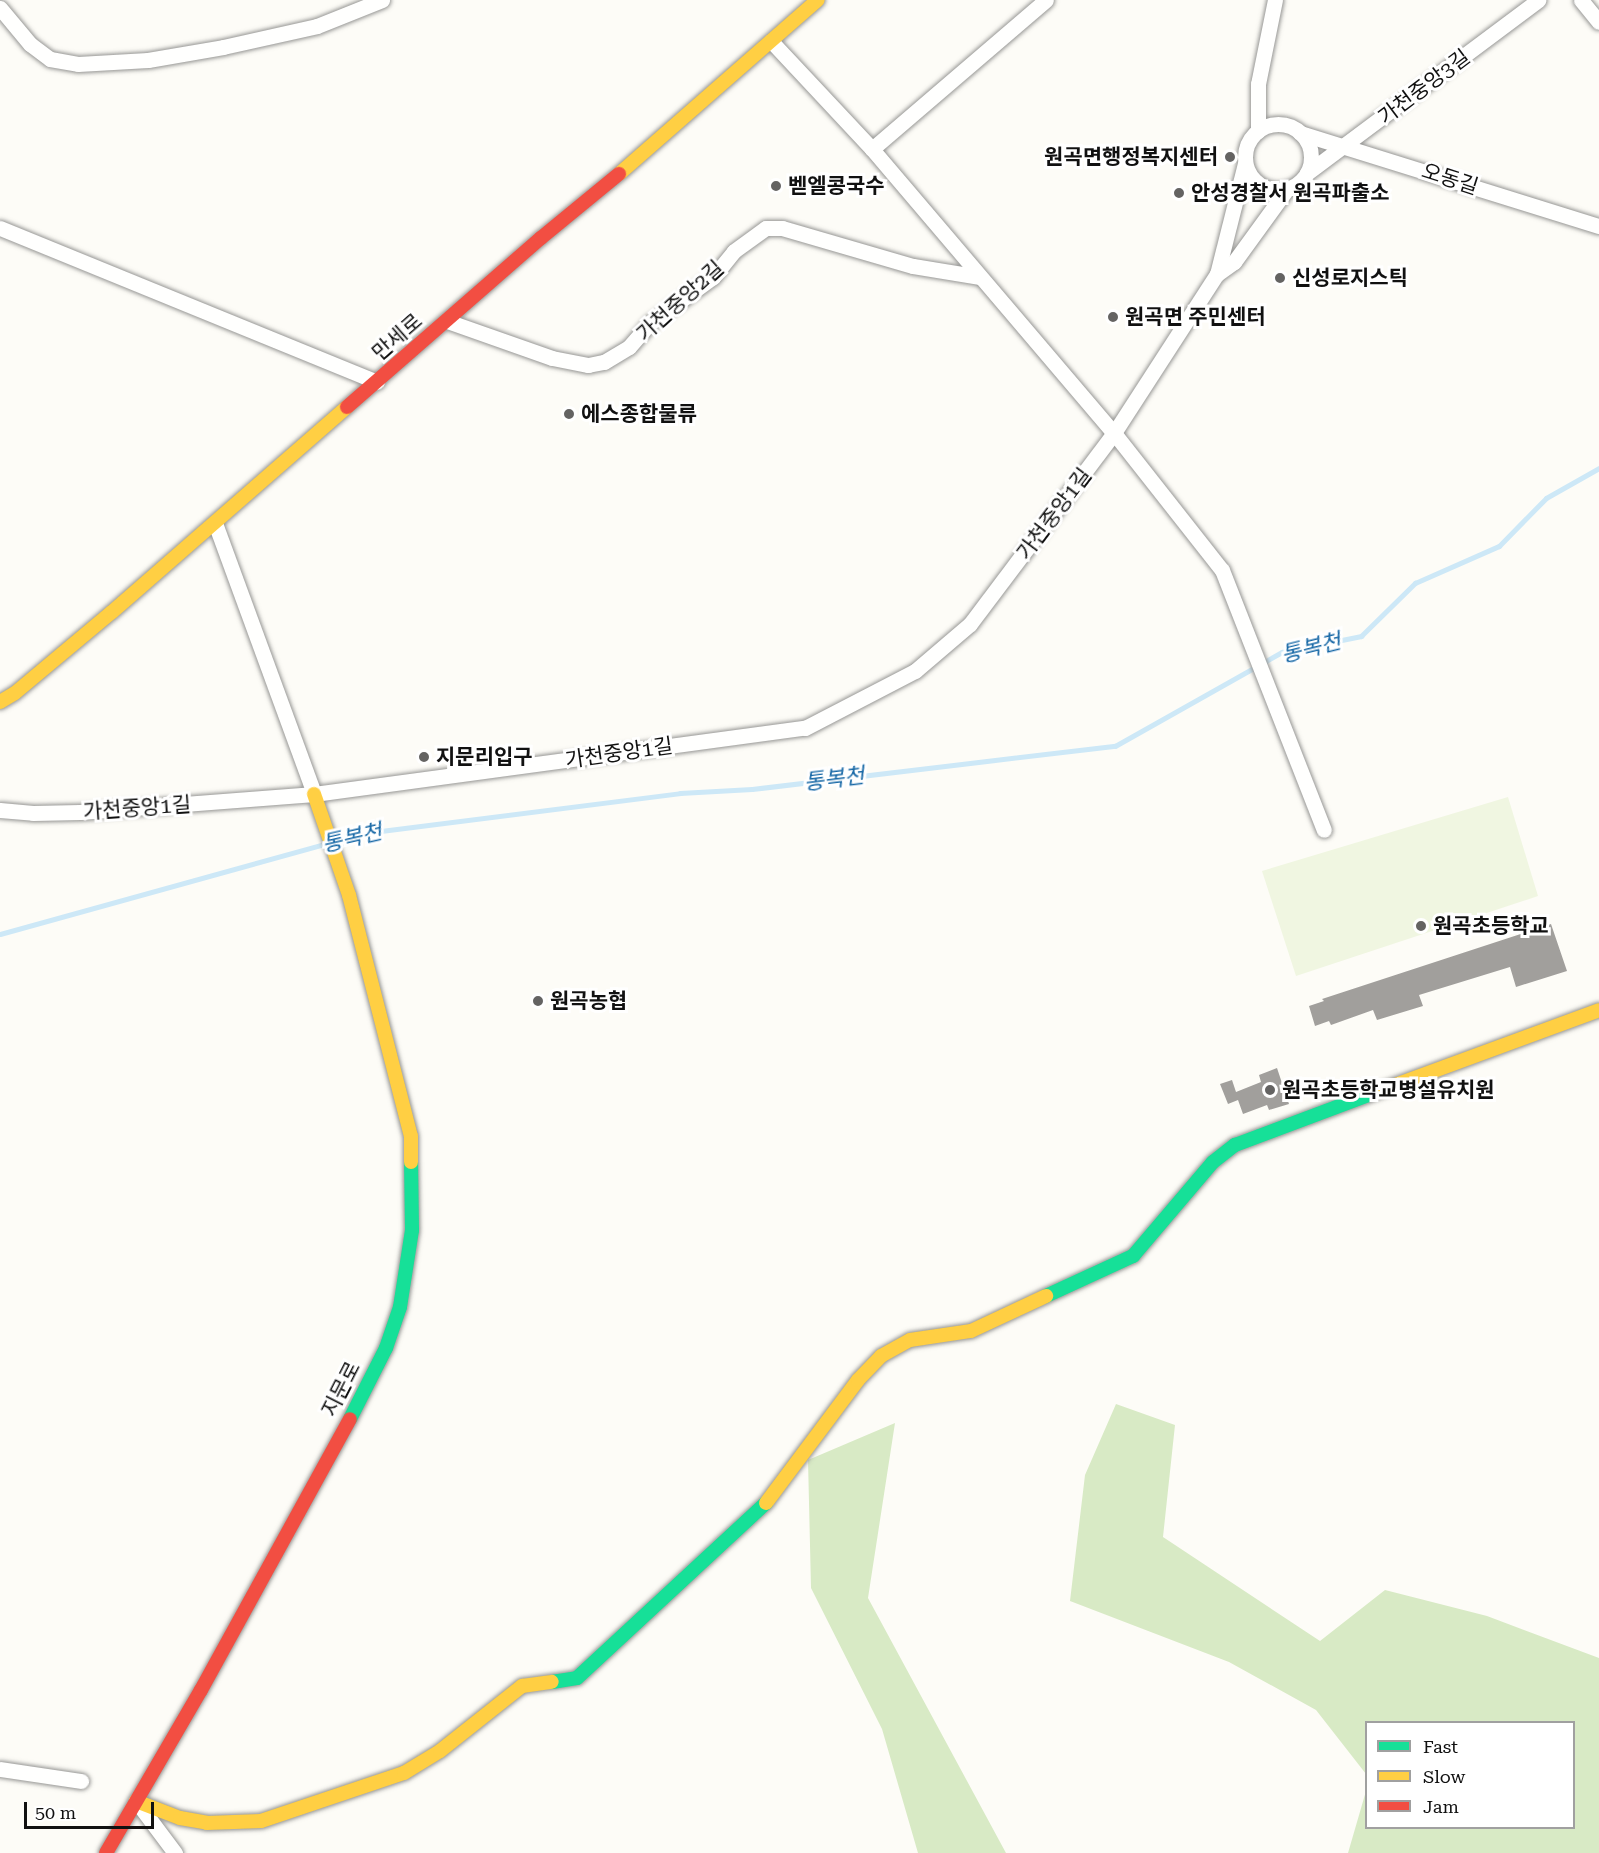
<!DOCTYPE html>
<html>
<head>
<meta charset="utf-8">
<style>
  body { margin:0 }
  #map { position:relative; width:1599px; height:1853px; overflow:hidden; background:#fdfcf7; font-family:"Roboto Serif","Noto Sans KR",serif }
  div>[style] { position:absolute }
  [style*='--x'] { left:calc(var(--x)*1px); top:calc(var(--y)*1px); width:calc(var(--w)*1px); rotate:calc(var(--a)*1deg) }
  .forest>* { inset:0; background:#d8eac5 }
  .pitch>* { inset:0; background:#f0f6e1 }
  .stream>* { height:5px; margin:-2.5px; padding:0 2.5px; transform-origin:2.5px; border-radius:2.5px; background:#cde8f7 }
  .building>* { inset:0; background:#a19f9c }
  .roads { filter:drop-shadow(0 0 2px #979795) drop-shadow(0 0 2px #979795) }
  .street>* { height:15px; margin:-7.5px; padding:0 7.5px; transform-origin:7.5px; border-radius:7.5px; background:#fffffe }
  .street>.ring { margin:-7.5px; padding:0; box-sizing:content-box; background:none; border:15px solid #fffffe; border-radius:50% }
  .fast>* { height:14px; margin:-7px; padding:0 7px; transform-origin:7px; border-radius:7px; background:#16e098 }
  .slow>* { height:14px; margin:-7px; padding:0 7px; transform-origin:7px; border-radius:7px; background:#ffcf43 }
  .jam>* { height:14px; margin:-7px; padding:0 7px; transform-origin:7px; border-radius:7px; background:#f24e42 }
  .dots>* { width:16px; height:16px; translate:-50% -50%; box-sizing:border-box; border:3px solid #fff; border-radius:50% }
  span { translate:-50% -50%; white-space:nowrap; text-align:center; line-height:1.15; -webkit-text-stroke:6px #fff; paint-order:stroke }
  .street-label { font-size:21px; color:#111 }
  .poi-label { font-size:21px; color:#111; font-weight:700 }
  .right { translate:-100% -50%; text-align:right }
  .left { translate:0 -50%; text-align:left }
  .water-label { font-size:22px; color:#1768a6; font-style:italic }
  .legend { position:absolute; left:1365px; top:1721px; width:210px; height:108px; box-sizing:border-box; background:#fff; border:2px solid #a0a0a0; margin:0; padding:8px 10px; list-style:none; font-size:18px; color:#111 }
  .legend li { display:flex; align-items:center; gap:12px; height:30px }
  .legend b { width:30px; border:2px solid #a0a0a0 }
  .scale { position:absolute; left:24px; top:1802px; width:130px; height:27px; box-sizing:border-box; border:3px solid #111; border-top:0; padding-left:8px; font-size:18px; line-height:21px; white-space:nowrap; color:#111; -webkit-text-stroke:4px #fff; paint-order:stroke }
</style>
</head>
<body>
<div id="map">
  <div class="forest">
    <i style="clip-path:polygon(1116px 1404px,1175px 1425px,1163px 1537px,1320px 1641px,1385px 1590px,1487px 1616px,1599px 1658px,1599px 1853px,1348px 1853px,1366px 1791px,1366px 1828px,1574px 1828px,1574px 1722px,1366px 1722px,1366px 1774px,1316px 1710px,1229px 1662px,1070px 1601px,1085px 1475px)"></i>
    <i style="clip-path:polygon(895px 1423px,868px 1598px,1006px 1853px,918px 1853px,882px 1729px,811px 1588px,808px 1460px)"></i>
  </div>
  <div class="pitch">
    <i style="clip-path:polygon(1508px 797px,1538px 896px,1296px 976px,1262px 871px)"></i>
  </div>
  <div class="stream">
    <i style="--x:337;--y:840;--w:29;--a:-14"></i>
    <i style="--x:365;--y:833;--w:318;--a:-7.2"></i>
    <i style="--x:680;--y:793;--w:72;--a:-3.2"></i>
    <i style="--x:752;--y:789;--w:366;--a:-6.8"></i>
    <i style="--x:1115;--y:746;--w:192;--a:-29.4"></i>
    <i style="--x:1282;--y:652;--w:81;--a:-11.4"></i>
    <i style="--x:1361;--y:636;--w:76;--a:-44.5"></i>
    <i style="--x:1415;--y:583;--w:92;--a:-23.8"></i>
    <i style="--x:1499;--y:546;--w:67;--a:-45.6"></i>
    <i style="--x:1546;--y:498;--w:61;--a:-29.5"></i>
    <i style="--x:0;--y:934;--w:340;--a:-15.5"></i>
  </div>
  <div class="building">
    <i style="clip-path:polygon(1551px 924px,1567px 971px,1516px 987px,1510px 967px,1419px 995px,1423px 1006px,1377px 1020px,1373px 1010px,1331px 1025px,1329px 1021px,1315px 1026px,1309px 1006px,1324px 1001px,1322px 999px)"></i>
    <i style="clip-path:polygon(1277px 1068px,1289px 1104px,1269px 1110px,1267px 1105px,1243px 1114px,1238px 1100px,1228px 1104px,1220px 1084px,1232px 1080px,1236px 1092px,1261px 1082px,1259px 1075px)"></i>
  </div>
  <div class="roads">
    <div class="street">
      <i style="--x:1581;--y:0;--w:28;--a:51"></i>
      <i style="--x:0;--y:8;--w:47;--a:50.2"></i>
      <i style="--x:30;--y:44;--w:25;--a:37"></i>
      <i style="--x:50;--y:59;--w:28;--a:10"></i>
      <i style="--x:78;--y:64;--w:70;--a:-3.3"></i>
      <i style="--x:148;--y:60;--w:76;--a:-9.8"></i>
      <i style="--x:223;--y:47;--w:96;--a:-12.6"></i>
      <i style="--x:317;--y:26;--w:70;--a:-21.8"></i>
      <i style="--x:771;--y:41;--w:148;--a:46.9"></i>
      <i style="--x:872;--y:149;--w:373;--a:49.6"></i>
      <i style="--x:1114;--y:433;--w:174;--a:51.8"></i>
      <i style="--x:1222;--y:570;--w:279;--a:68.6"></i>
      <i class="ring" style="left:1245px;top:124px;width:51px;height:51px"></i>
      <i style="--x:1258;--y:131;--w:47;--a:-90"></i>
      <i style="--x:1258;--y:84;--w:86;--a:-78.6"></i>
      <i style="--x:1300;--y:133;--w:313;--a:17.3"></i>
      <i style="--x:872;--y:149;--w:229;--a:-40.6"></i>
      <i style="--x:1307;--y:173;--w:289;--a:-36.8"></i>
      <i style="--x:0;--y:228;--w:407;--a:22.2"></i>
      <i style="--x:1217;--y:274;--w:21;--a:-35"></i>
      <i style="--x:1234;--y:262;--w:90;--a:-54"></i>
      <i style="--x:447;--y:321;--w:111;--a:19.4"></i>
      <i style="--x:552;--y:358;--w:37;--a:11"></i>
      <i style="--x:588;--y:365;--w:16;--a:-11"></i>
      <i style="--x:604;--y:362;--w:29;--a:-31"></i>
      <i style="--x:629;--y:347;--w:32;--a:-49"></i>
      <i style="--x:650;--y:323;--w:78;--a:-36.1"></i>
      <i style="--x:713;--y:277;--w:33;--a:-51"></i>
      <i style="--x:734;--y:251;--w:39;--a:-36"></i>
      <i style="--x:766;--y:228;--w:16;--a:0"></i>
      <i style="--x:782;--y:228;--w:136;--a:16.2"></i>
      <i style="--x:913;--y:266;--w:68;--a:9.3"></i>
      <i style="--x:215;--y:523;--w:289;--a:69.9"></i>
      <i style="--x:0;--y:810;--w:33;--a:5"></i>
      <i style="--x:33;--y:813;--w:47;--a:-1.2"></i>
      <i style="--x:80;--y:812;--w:235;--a:-4.4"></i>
      <i style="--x:314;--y:794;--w:495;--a:-7.7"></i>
      <i style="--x:805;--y:728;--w:124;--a:-27.4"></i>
      <i style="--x:915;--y:671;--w:72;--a:-40.5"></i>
      <i style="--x:970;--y:624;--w:239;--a:-53"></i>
      <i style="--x:1114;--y:433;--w:189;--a:-57.1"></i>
      <i style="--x:1217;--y:274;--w:114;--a:-75.8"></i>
      <i style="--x:0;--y:1769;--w:82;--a:8.4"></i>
      <i style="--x:136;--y:1801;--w:65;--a:53.1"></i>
    </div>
    <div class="fast">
      <i style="--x:1046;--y:1296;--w:96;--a:-24.7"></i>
      <i style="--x:1133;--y:1256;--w:123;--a:-49.6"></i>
      <i style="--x:1213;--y:1162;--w:28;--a:-38"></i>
      <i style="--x:1235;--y:1145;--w:157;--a:-20.5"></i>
      <i style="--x:350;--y:1419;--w:80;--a:-63.1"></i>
      <i style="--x:386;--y:1348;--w:43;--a:-71.1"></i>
      <i style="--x:400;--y:1307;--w:78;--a:-81.1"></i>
      <i style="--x:412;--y:1230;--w:68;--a:-90.8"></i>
      <i style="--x:552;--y:1682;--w:25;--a:-9"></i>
      <i style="--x:577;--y:1678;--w:258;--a:-42.8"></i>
    </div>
    <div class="slow">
      <i style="--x:619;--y:174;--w:264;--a:-41.2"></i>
      <i style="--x:0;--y:702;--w:17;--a:-31"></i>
      <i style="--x:15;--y:693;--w:126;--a:-39.9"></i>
      <i style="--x:112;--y:612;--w:312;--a:-41.1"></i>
      <i style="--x:314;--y:794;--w:107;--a:70.9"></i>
      <i style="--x:349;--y:895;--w:249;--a:75.6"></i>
      <i style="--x:411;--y:1136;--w:26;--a:90"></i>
      <i style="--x:1382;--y:1090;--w:231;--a:-20.2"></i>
      <i style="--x:766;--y:1503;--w:154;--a:-53.2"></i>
      <i style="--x:858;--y:1380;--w:33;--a:-46"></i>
      <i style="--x:881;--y:1356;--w:33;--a:-29"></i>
      <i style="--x:910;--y:1340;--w:62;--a:-8.4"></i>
      <i style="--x:971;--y:1331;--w:83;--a:-25"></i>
      <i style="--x:136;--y:1801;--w:47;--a:21.1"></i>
      <i style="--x:180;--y:1818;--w:27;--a:10"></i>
      <i style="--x:207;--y:1823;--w:54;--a:-2.1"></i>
      <i style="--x:261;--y:1821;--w:151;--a:-18.6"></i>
      <i style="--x:404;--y:1773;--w:42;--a:-31.4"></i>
      <i style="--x:440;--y:1751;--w:105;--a:-38.4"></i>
      <i style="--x:522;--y:1686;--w:30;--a:-8"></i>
    </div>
    <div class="jam">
      <i style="--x:347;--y:407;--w:257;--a:-41.1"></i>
      <i style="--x:541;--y:238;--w:101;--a:-39.4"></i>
      <i style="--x:106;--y:1853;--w:189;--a:-59.8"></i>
      <i style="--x:201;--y:1690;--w:309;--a:-61.2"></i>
    </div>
  </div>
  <div class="dots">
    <i style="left:1230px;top:157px;background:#646362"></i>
    <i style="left:776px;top:186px;background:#646362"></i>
    <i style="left:1179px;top:193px;background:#646362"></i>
    <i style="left:1280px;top:278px;background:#646362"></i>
    <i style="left:1113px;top:317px;background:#646362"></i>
    <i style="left:569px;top:414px;background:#646362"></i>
    <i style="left:424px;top:757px;background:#646362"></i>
    <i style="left:1421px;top:926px;background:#646362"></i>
    <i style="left:538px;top:1001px;background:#646362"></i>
    <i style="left:1270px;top:1090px;background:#646362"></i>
  </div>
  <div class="street-label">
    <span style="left:1424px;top:87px;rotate:-37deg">가천중앙3길</span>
    <span style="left:1450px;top:179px;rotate:18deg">오동길</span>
    <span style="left:680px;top:301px;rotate:-42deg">가천중앙2길</span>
    <span style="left:397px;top:337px;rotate:-41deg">만세로</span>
    <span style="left:1054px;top:514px;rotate:-53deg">가천중앙1길</span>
    <span style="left:619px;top:753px;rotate:-8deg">가천중앙1길</span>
    <span style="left:137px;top:808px;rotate:-4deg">가천중앙1길</span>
    <span style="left:341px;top:1389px;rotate:-63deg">지문로</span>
  </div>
  <div class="poi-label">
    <span class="right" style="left:1218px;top:157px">원곡면행정복지센터</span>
    <span class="left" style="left:788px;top:186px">벧엘콩국수</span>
    <span class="left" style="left:1191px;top:193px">안성경찰서 원곡파출소</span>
    <span class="left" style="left:1292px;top:278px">신성로지스틱</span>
    <span class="left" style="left:1125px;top:317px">원곡면 주민센터</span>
    <span class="left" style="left:581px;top:414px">에스종합물류</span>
    <span class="left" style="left:436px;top:757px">지문리입구</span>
    <span class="left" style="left:1433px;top:926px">원곡초등학교</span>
    <span class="left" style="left:550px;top:1001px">원곡농협</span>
    <span class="left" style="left:1282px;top:1090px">원곡초등학교병설유치원</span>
  </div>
  <div class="water-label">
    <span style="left:1311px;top:648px;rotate:-14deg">통복천</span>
    <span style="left:834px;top:779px;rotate:-7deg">통복천</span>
    <span style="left:352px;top:838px;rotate:-13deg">통복천</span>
  </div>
  <ul class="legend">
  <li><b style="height:8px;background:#16e098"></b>Fast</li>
  <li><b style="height:8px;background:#ffcf43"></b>Slow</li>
  <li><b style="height:8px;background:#f24e42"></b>Jam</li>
  </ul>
  <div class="scale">50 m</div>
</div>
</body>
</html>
